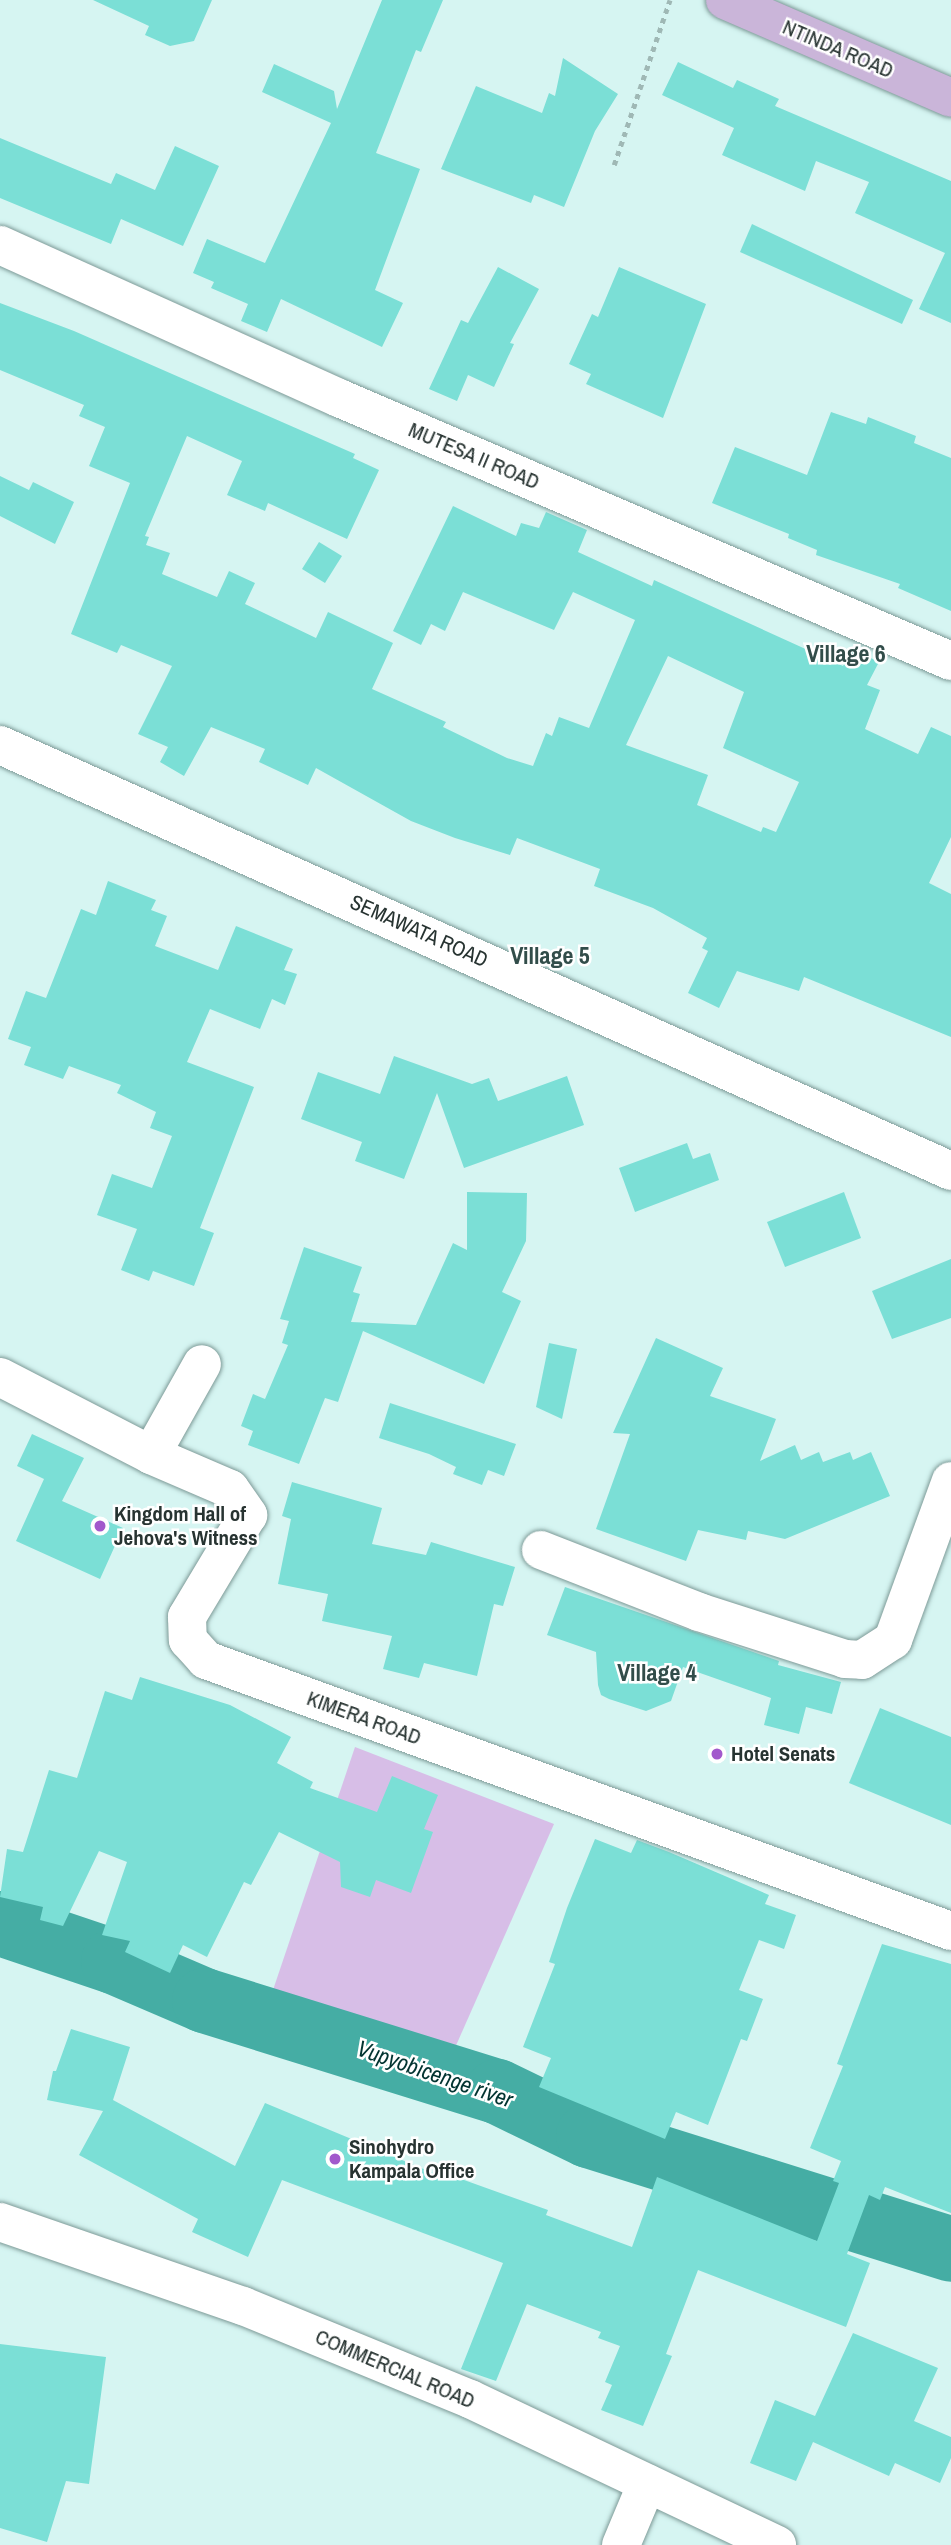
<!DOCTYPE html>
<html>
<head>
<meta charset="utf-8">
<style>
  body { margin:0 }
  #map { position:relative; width:951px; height:2545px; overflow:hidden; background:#d6f5f2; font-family:"Archivo Narrow",sans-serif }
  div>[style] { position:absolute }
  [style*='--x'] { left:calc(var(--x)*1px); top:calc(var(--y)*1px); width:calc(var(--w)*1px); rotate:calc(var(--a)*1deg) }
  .green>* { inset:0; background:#d7bee7 }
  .river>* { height:65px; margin:-32.5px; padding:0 32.5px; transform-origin:32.5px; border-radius:32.5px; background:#45ada4 }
  .building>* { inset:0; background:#7bdfd6 }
  .path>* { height:4.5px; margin-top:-2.25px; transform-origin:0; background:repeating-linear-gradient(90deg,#9fb8b5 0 5px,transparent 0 10px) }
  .roads { filter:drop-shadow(0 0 2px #7d9a97) drop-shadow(0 0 2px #7d9a97) }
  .minor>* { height:38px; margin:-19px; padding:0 19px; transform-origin:19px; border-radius:19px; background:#fff }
  .major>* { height:38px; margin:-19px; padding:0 19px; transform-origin:19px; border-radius:19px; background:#cab5d9 }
  .dots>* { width:19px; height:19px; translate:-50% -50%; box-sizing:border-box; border:4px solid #fff; border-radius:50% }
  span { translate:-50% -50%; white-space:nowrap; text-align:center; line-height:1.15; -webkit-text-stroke:5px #fff; paint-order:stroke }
  .street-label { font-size:21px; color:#273331 }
  .poi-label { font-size:21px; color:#273331; font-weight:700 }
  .left { translate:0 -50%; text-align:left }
  .water-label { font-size:23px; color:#023431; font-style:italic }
  .quarter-label { font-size:24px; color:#324d4a; font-weight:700 }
</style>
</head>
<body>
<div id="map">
  <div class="green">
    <i style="clip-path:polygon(355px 1747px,554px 1824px,454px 2050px,272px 1993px)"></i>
  </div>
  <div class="river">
    <i style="--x:0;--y:1923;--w:119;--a:18.6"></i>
    <i style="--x:113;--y:1961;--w:99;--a:23.2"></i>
    <i style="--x:204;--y:2000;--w:307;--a:17.3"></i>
    <i style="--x:497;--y:2091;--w:101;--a:25.8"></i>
    <i style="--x:588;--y:2135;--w:380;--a:17.4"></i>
  </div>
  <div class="building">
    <i style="clip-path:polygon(93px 0,212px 0,194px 41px,170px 46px,145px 35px,149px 26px)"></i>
    <i style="clip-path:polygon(382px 0,443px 0,421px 52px,416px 50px,376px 153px,420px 169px,375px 290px,403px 303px,382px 347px,281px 299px,267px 332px,241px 321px,248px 304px,211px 288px,214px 282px,193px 273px,207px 239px,265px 263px,331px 123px,262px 92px,274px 64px,334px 91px,337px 109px)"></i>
    <i style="clip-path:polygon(563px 58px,618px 94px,595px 131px,564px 207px,534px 195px,531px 203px,441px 169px,476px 86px,542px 113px,549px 93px,555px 96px)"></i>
    <i style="clip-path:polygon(678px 62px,733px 88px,737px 80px,779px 99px,775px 106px,951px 181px,951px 323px,919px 309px,945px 253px,855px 213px,869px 182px,816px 161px,805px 191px,722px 155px,734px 128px,662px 95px)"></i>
    <i style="clip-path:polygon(0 138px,111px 184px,116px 173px,155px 190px,175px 146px,219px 166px,183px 246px,121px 219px,111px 244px,0 198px)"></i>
    <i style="clip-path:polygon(752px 224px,913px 300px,902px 324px,740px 252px)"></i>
    <i style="clip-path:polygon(498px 267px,539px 289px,510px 343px,514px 344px,494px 387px,468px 375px,457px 401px,429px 389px,461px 320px,468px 323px)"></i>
    <i style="clip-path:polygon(619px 267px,706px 304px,663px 418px,586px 384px,591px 374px,569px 364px,592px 314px,598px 317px)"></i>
    <i style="clip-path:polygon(evenodd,0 303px,74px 331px,355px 454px,353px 458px,379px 470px,347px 539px,268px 503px,265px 511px,227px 495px,242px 461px,187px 436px,145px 536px,149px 537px,146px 545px,170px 553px,162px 574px,217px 597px,229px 571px,255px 583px,245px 604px,316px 638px,328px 612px,393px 643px,372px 689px,446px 722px,443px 727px,507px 758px,533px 766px,546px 733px,552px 736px,559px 717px,589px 728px,635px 620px,573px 592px,554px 630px,463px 592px,445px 631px,431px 624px,421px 645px,393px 631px,453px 506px,516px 536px,521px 523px,539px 528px,546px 512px,587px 530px,578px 552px,652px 586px,654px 580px,843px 666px,852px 649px,879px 662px,867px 685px,880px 690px,865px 729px,918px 754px,931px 727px,951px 736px,951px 837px,929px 883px,951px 894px,951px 1037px,804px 977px,799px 991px,737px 971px,719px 1008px,688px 993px,708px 951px,702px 948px,707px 938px,653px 908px,594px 886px,600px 869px,517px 838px,510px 855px,455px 838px,411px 821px,316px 768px,308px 785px,259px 762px,265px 749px,211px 727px,184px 776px,160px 762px,168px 747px,138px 734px,172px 666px,121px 645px,117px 653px,71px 634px,130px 483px,89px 466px,105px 427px,79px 416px,84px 405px,0 370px,0 303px,668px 656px,744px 692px,723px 748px,799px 782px,776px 832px,763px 827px,761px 832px,697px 805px,708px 775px,626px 745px,668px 656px)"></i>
    <i style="clip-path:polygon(831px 412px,866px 424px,868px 417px,916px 436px,914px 443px,951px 458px,951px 611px,898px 588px,900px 584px,816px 555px,817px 550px,788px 538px,789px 534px,712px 503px,735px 447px,807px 475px)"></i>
    <i style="clip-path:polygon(0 476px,29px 490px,33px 482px,74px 502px,55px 544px,0 516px)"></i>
    <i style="clip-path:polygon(319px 542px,342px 556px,325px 583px,302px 569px)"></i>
    <i style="clip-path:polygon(108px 881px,156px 900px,151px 910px,167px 916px,155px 946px,218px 970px,236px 926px,293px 949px,284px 970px,297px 974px,285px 1005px,272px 999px,260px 1029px,210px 1009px,187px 1062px,254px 1087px,200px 1228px,214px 1233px,194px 1286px,153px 1271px,149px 1281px,121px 1270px,137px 1229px,97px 1215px,112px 1174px,152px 1188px,172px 1136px,150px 1128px,156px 1112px,117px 1093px,121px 1085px,69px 1066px,63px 1079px,24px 1065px,31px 1047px,8px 1039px,26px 991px,46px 998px,81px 909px,96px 915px)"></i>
    <i style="clip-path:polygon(394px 1056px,472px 1084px,489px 1078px,498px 1101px,567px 1076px,584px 1125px,464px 1168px,437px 1093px,404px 1179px,355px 1161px,362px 1142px,301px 1119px,318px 1072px,380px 1094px)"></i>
    <i style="clip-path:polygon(687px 1143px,693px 1159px,710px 1153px,719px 1180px,635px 1212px,619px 1168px)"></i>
    <i style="clip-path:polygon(467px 1192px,527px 1193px,526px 1241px,502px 1292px,521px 1301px,484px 1384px,363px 1331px,338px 1402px,325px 1398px,299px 1464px,248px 1445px,253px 1431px,241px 1426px,253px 1394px,265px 1399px,288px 1345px,282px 1343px,289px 1321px,280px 1319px,304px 1247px,362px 1267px,353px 1292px,360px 1294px,351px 1322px,416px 1325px,453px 1243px,467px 1250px)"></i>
    <i style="clip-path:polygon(844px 1192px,861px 1238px,785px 1267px,767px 1222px)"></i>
    <i style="clip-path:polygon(951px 1259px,951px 1318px,892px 1339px,872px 1291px)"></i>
    <i style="clip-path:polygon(656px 1338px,723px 1368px,710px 1396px,776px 1419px,760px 1461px,795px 1445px,801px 1460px,819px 1452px,823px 1462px,850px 1452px,853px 1460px,871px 1452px,890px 1496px,785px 1539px,748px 1531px,746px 1540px,698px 1530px,686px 1561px,596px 1529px,630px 1434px,613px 1433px)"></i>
    <i style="clip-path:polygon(549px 1343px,577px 1349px,562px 1419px,536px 1407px)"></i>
    <i style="clip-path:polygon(390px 1403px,516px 1444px,504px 1476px,488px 1470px,482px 1485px,453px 1474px,456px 1467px,429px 1454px,379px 1438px)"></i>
    <i style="clip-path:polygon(32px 1434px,84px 1458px,62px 1501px,123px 1528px,100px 1579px,16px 1541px,44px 1479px,17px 1466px)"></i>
    <i style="clip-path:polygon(292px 1482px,382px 1508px,372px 1544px,426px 1555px,431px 1542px,515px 1567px,503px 1606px,494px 1604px,477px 1676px,424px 1663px,419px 1678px,383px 1669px,392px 1636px,322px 1621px,328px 1594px,278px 1584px,291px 1519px,282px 1516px)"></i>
    <i style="clip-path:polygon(565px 1587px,779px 1661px,778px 1665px,841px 1682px,832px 1714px,806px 1707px,799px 1734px,764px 1725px,771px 1698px,683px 1667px,671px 1701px,646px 1711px,609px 1699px,601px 1695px,598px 1685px,596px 1652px,547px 1635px)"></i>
    <i style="clip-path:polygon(140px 1677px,230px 1705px,291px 1737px,277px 1763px,313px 1782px,310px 1788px,377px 1812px,392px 1776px,438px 1795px,424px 1829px,433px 1832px,411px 1893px,376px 1880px,370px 1897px,341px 1887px,340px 1862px,279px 1832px,251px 1885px,244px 1882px,207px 1957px,183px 1945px,170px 1973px,125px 1952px,130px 1941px,102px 1935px,127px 1862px,99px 1851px,63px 1926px,40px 1920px,43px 1907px,0 1897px,7px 1849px,23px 1852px,49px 1770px,77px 1778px,105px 1691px,132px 1700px)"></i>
    <i style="clip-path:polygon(880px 1708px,951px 1737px,951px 1825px,849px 1783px)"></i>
    <i style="clip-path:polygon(595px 1839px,631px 1853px,637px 1840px,669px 1852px,769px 1895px,765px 1904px,796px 1915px,784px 1949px,759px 1940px,739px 1990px,763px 1999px,747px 2041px,741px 2039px,708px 2125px,676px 2112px,665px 2139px,539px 2087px,551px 2058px,523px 2047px,555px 1964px,549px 1962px,567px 1908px)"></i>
    <i style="clip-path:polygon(882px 1944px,951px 1964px,951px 2213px,885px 2187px,880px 2200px,869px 2195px,847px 2254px,870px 2263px,846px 2327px,698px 2270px,666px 2354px,672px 2356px,643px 2426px,601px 2410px,612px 2385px,605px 2382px,620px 2346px,598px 2338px,601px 2332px,527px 2304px,496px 2381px,461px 2369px,503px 2263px,282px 2180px,248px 2257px,192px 2232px,198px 2219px,79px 2155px,103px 2111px,47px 2100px,53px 2071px,56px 2071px,71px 2029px,130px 2047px,113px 2100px,235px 2166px,265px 2103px,438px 2175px,439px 2171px,548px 2210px,546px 2215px,632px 2247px,657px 2177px,817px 2241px,839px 2183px,833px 2181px,841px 2161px,810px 2148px,843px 2066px,837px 2064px)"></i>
    <i style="clip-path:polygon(853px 2333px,938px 2368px,914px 2421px,951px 2437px,951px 2458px,940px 2483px,895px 2463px,889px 2476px,813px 2442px,796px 2481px,750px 2463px,775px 2400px,815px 2416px)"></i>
    <i style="clip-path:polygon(0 2344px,106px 2357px,89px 2484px,66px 2481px,47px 2542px,0 2528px)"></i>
  </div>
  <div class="path">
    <i style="--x:614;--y:165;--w:174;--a:-71.3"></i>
  </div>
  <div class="roads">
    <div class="minor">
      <i style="--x:0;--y:245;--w:372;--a:24.3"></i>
      <i style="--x:339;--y:398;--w:666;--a:23.26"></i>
      <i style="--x:0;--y:745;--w:1042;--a:24.13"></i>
      <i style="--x:0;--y:1377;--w:170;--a:27.3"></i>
      <i style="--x:151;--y:1455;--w:86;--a:23.3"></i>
      <i style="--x:230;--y:1489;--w:32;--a:55"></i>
      <i style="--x:248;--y:1515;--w:119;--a:120.9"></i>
      <i style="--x:187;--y:1617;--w:23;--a:88"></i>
      <i style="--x:188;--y:1640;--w:27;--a:48"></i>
      <i style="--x:206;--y:1660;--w:793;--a:19.99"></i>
      <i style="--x:151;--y:1455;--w:104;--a:-60.7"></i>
      <i style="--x:541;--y:1550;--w:170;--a:21.4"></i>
      <i style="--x:699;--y:1612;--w:153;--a:17.8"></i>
      <i style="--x:845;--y:1659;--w:17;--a:3"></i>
      <i style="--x:862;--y:1660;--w:37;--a:-33"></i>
      <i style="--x:893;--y:1640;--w:169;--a:-70"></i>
      <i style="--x:0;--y:2222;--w:257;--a:19.1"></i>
      <i style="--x:243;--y:2306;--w:245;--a:22.3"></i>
      <i style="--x:470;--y:2399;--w:340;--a:25.4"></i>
      <i style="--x:621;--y:2545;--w:67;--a:-67.2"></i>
    </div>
    <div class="major">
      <i style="--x:725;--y:0;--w:246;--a:23.4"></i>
    </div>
  </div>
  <div class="dots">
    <i style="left:100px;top:1526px;background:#a259cc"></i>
    <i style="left:717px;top:1754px;background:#a259cc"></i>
    <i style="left:335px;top:2159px;background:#a259cc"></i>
  </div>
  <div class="street-label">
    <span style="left:838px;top:49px;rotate:23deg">NTINDA ROAD</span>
    <span style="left:474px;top:456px;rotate:23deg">MUTESA II ROAD</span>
    <span style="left:419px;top:931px;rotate:24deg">SEMAWATA ROAD</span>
    <span style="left:364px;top:1718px;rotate:20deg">KIMERA ROAD</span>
    <span style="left:395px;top:2369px;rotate:23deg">COMMERCIAL ROAD</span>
  </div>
  <div class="poi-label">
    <span class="left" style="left:114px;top:1526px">Kingdom Hall of<br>Jehova's Witness</span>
    <span class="left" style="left:731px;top:1754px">Hotel Senats</span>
    <span class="left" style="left:349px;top:2159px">Sinohydro<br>Kampala Office</span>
  </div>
  <div class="water-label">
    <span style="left:435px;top:2074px;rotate:19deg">Vupyobicenge river</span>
  </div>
  <div class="quarter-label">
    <span style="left:846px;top:654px">Village 6</span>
    <span style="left:550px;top:956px">Village 5</span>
    <span style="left:657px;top:1673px">Village 4</span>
  </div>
</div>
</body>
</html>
